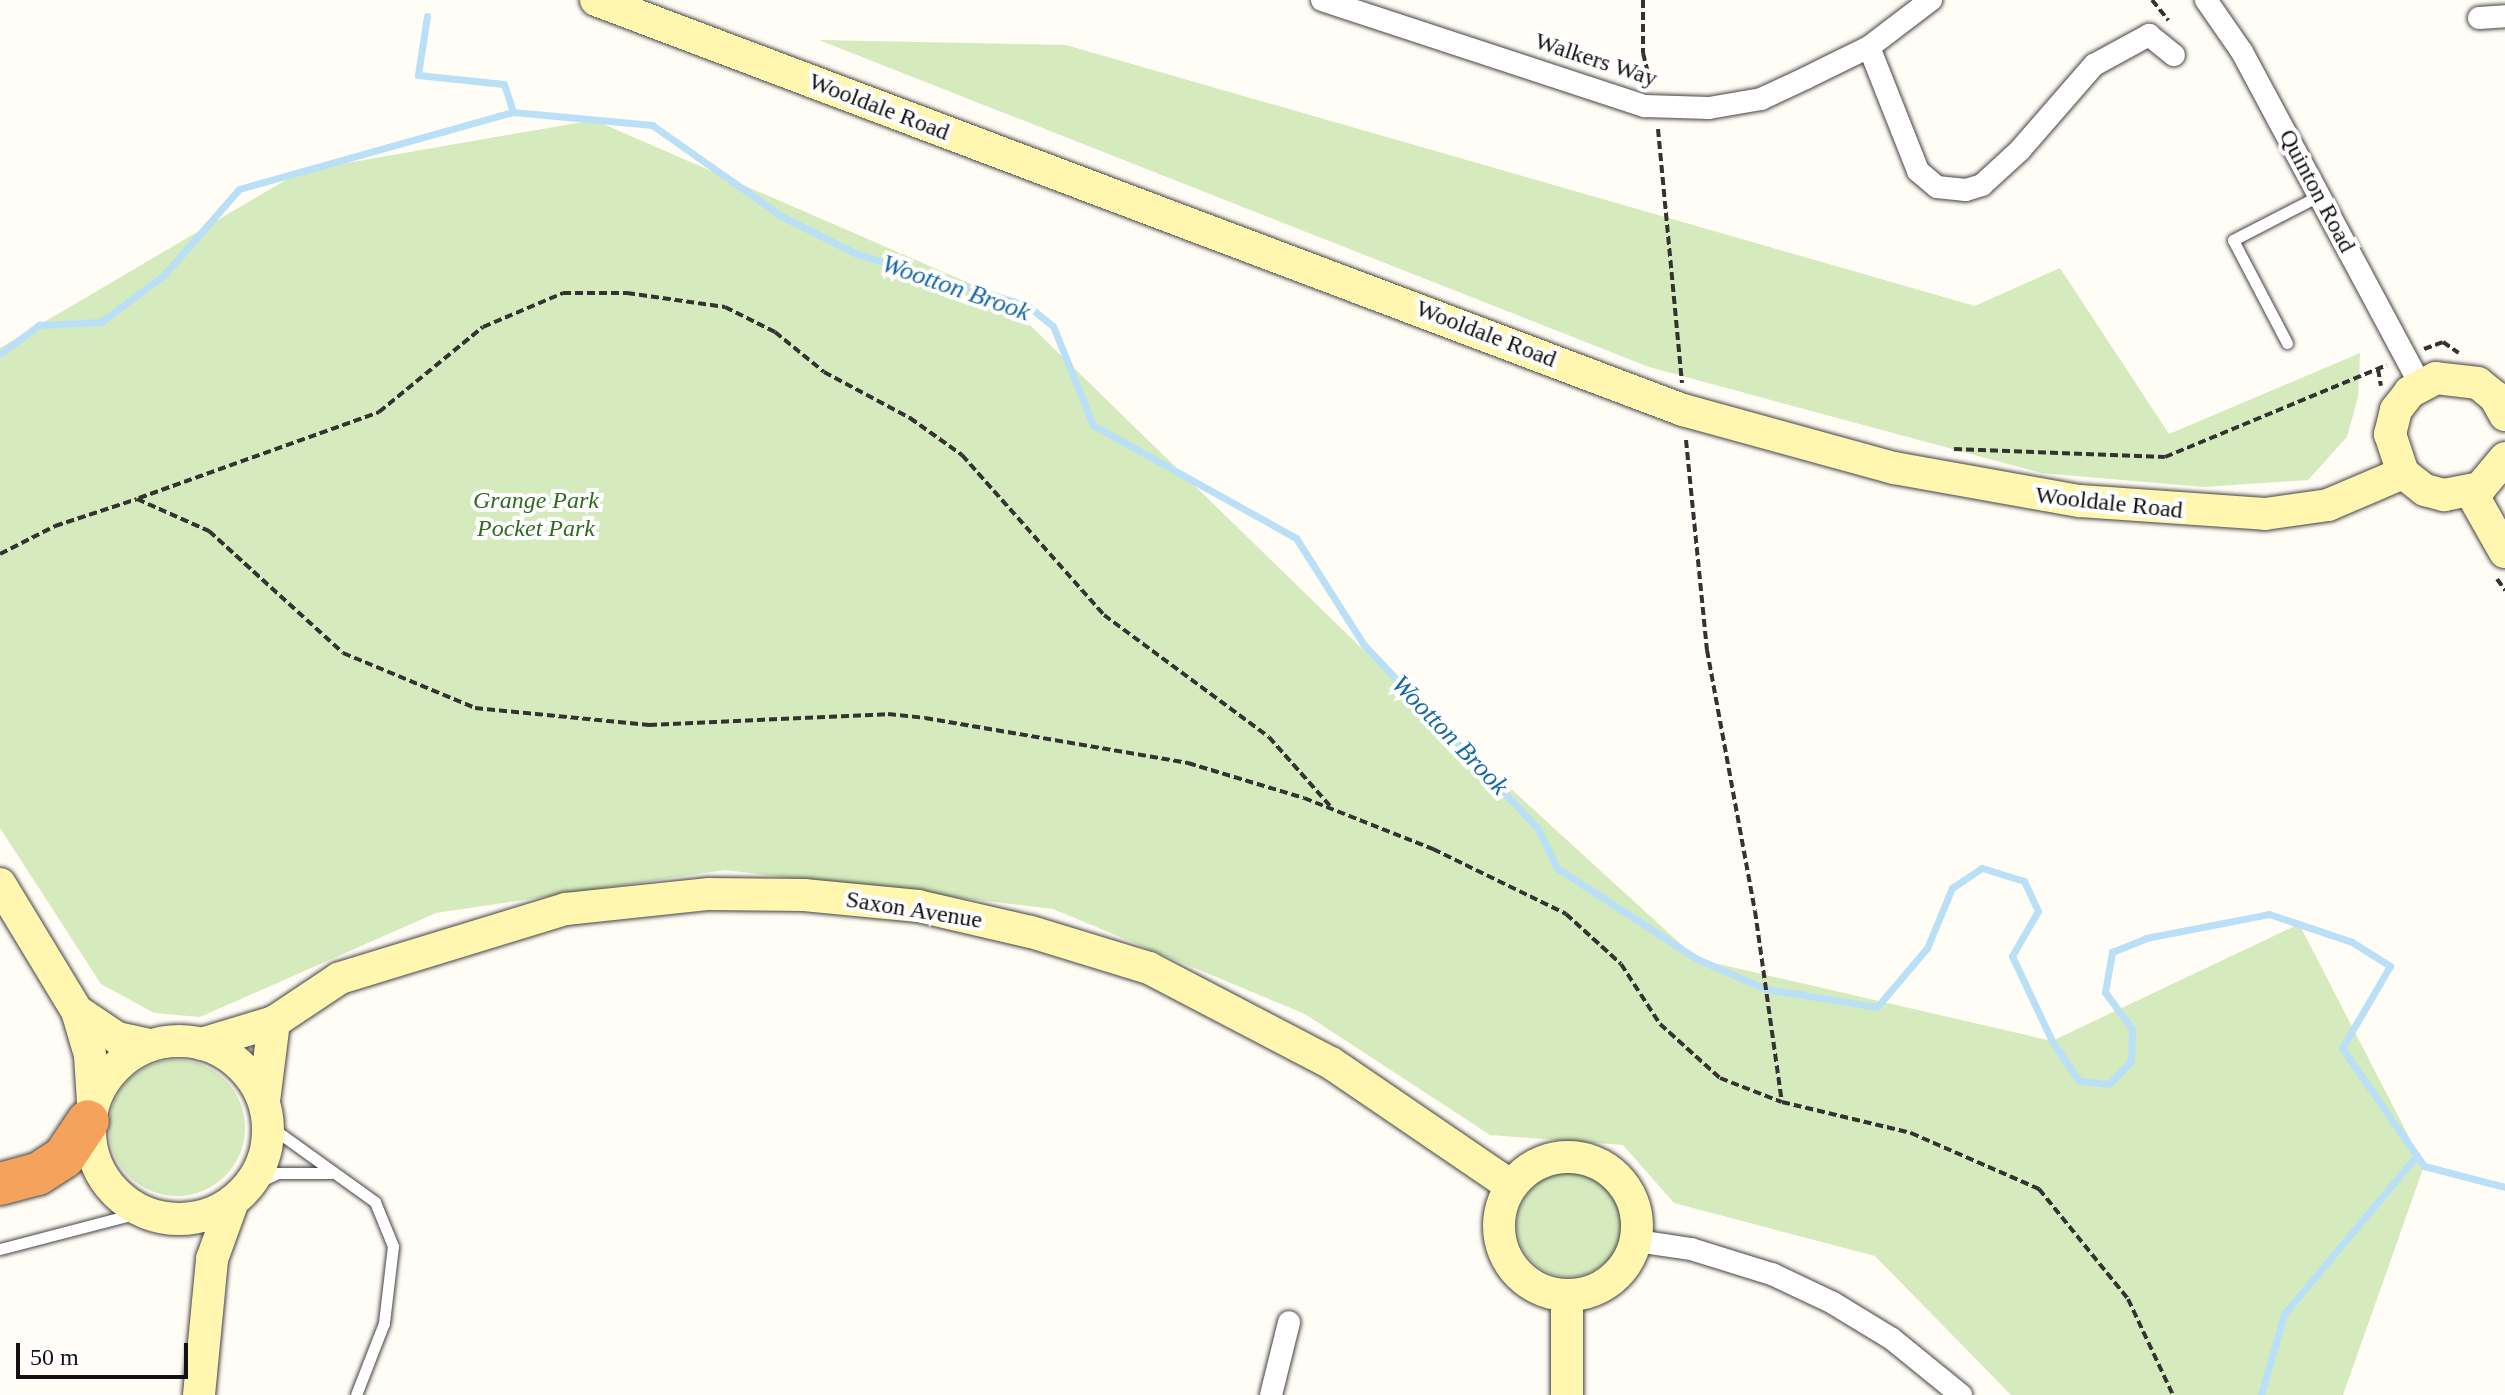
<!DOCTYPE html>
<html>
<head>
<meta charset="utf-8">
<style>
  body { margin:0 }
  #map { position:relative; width:2505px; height:1395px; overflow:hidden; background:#fffdf5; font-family:"Times New Roman",serif }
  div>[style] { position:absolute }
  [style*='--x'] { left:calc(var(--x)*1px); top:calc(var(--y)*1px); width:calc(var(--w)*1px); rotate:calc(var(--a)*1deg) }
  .green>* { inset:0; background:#d5ebbd }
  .round { border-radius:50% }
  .stream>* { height:7px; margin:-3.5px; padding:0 3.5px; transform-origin:3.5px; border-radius:3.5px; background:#b9e0f7 }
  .path>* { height:4px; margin-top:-2px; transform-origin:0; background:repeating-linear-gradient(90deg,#333 0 8px,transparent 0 12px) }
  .roads { filter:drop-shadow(0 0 2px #444) drop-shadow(0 0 2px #444) }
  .lane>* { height:11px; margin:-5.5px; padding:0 5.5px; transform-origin:5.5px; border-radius:5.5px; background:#fff }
  .street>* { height:22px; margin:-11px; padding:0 11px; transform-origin:11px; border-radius:11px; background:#fff }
  .secondary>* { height:32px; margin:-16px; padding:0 16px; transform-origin:16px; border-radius:16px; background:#fff6b0 }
  .secondary>.ring { margin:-16px; padding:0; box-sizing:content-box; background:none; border:32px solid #fff6b0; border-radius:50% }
  .highway>* { height:42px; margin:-21px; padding:0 21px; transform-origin:21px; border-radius:21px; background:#f5a25d }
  span { translate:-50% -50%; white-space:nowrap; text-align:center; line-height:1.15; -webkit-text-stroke:8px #fff; paint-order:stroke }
  .street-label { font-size:24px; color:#111 }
  .park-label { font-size:24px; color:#2f6b1f; font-style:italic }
  .water-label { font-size:26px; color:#1768a6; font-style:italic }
  .scale { position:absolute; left:16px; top:1343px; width:172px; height:36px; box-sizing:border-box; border:4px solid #111; border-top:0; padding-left:10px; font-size:24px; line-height:28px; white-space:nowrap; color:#111; -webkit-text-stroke:6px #fff; paint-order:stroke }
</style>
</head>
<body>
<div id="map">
  <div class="green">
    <i style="clip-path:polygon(819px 40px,1066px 45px,1975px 306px,2060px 268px,2169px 434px,2360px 353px,2358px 397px,2347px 437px,2308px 480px,2204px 487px,2041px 473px,1649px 367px)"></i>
    <i style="clip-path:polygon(594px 120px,1001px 297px,1425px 710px,1697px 959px,2052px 1041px,2299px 924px,2424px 1166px,2343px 1395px,2011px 1395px,1875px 1256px,1674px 1203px,1623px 1145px,1490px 1135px,1305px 1014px,1053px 909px,725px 870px,436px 913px,200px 1017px,154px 1013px,101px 984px,0 828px,0 348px,301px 171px)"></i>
    <i class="round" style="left:109px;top:1060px;width:136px;height:136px"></i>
    <i class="round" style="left:1517px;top:1173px;width:104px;height:104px"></i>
  </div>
  <div class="stream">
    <i style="--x:427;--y:16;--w:60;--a:98.7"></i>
    <i style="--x:418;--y:75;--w:86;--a:6"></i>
    <i style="--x:504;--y:84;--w:29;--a:72"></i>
    <i style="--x:0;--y:354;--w:49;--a:-36.6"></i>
    <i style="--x:39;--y:325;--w:62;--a:-2.8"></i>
    <i style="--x:101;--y:322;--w:79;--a:-36.7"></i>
    <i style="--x:164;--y:275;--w:114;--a:-48.9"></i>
    <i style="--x:239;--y:189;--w:285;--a:-15.7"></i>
    <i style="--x:513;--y:112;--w:140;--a:5.3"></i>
    <i style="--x:652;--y:125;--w:160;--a:35.1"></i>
    <i style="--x:783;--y:217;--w:83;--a:26.6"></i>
    <i style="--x:857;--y:254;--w:179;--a:16.9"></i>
    <i style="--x:1028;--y:306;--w:32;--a:39"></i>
    <i style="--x:1053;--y:326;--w:107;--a:68"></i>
    <i style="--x:1093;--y:425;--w:232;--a:29.1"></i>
    <i style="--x:1296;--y:538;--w:127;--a:57.6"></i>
    <i style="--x:1364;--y:645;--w:251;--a:46.5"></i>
    <i style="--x:1537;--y:827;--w:46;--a:64"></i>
    <i style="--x:1557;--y:868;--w:167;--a:33"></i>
    <i style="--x:1697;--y:959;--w:75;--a:23.5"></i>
    <i style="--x:1766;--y:989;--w:112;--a:9.2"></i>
    <i style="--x:1877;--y:1007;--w:77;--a:-49.7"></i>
    <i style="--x:1927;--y:948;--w:65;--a:-67.4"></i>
    <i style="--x:1952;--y:888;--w:36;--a:-34"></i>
    <i style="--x:1982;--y:868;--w:44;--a:17.2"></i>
    <i style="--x:2024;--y:881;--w:33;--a:65"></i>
    <i style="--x:2038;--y:911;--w:52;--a:120"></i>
    <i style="--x:2012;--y:956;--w:94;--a:64.8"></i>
    <i style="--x:2052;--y:1041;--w:48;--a:56"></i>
    <i style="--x:2079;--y:1081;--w:30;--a:6"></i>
    <i style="--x:2109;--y:1084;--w:32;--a:-46"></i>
    <i style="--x:2131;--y:1061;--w:32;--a:-88"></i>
    <i style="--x:2132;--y:1029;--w:46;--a:-126.1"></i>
    <i style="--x:2105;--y:992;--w:41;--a:-80.1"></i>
    <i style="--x:2112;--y:952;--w:37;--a:-22"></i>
    <i style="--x:2146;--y:938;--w:125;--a:-11"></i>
    <i style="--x:2269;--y:914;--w:88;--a:18.6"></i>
    <i style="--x:2352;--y:942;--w:45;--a:32.3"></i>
    <i style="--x:2390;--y:966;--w:95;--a:120.3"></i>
    <i style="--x:2342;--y:1048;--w:144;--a:55.2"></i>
    <i style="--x:2424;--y:1166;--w:84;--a:14.5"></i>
    <i style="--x:2261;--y:1395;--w:84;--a:-74.1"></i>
    <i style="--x:2284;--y:1314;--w:207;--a:-50.1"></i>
  </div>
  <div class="path">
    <i style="--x:1643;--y:0;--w:53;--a:90"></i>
    <i style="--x:1643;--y:53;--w:33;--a:76"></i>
    <i style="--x:2152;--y:0;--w:26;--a:51"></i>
    <i style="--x:1658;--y:129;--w:255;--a:84.6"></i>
    <i style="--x:2424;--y:349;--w:20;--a:-20"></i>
    <i style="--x:2443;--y:342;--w:19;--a:35"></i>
    <i style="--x:2378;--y:369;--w:17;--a:80"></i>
    <i style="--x:1686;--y:440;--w:211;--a:84.3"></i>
    <i style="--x:1707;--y:650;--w:265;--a:79.6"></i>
    <i style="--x:1755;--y:911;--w:193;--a:82"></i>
    <i style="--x:1782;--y:1102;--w:133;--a:13.5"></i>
    <i style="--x:1911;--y:1133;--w:140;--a:23.6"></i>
    <i style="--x:2039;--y:1189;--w:141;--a:51"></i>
    <i style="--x:2128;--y:1299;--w:106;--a:64.9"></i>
    <i style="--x:1954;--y:449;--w:211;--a:2.2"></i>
    <i style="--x:2165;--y:457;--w:240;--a:-22.5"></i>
    <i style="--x:139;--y:498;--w:255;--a:-19.7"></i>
    <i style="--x:379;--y:412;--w:134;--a:-39.3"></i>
    <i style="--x:483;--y:327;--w:87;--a:-23"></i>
    <i style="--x:563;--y:293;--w:64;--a:0"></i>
    <i style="--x:627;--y:293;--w:99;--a:8.1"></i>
    <i style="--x:725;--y:307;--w:56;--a:26.6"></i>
    <i style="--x:775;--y:332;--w:63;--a:39.2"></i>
    <i style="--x:824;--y:372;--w:98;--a:28.1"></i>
    <i style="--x:910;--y:418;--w:64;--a:35.4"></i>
    <i style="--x:962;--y:455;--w:214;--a:48.4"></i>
    <i style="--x:1104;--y:615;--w:205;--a:36.5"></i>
    <i style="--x:1269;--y:737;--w:92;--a:48.5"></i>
    <i style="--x:0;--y:554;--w:62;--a:-27"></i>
    <i style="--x:55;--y:526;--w:86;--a:-18.2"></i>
    <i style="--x:137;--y:499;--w:79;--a:24"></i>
    <i style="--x:209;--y:531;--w:181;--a:42.3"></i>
    <i style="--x:343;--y:653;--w:143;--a:22.6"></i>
    <i style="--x:475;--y:708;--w:175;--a:5.6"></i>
    <i style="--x:649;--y:725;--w:239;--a:-2.6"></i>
    <i style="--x:888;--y:714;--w:37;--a:6"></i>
    <i style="--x:925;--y:718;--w:267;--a:9.7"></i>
    <i style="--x:1188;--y:763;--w:121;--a:16.8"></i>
    <i style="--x:1304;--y:798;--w:139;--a:21.6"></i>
    <i style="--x:1433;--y:849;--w:148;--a:26"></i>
    <i style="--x:1566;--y:914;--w:74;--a:42.3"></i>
    <i style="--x:1621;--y:964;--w:72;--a:57"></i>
    <i style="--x:1660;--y:1024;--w:81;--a:42"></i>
    <i style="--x:1720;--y:1078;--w:66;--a:21.2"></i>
    <i style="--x:2497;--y:579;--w:14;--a:54"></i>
  </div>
  <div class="roads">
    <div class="lane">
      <i style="--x:2287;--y:343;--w:116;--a:-117.7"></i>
      <i style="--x:2233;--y:240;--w:98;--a:-27.3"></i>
      <i style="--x:268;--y:1125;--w:132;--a:35.7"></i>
      <i style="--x:375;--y:1202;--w:48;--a:67.8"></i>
      <i style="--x:393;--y:1246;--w:78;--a:96.7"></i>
      <i style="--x:384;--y:1323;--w:77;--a:111.3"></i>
      <i style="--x:248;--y:1187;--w:33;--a:-25"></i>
      <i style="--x:278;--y:1173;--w:53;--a:0"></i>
      <i style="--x:0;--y:1249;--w:147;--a:-14.6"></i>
    </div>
    <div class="street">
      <i style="--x:1322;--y:0;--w:340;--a:18.2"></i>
      <i style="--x:1645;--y:106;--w:64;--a:1.8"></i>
      <i style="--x:1709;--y:108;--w:53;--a:-9.8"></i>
      <i style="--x:1761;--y:99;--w:50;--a:-25"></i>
      <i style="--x:1806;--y:78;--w:70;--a:-26.2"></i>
      <i style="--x:1869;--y:47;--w:78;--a:-37.2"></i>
      <i style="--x:2206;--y:0;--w:63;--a:55.3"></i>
      <i style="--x:2242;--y:52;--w:379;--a:61.8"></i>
      <i style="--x:2479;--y:18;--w:26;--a:-4"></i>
      <i style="--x:1869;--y:47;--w:133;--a:68.4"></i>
      <i style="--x:1918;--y:171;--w:25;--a:40"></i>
      <i style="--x:1937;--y:187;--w:29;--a:6"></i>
      <i style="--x:1966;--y:190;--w:17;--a:-17"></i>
      <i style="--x:1982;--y:185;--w:52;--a:-42.6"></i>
      <i style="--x:2020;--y:150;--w:113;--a:-49"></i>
      <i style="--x:2094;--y:65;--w:63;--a:-28.6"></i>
      <i style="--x:2149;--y:35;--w:32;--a:39"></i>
      <i style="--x:1637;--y:1241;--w:55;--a:8.4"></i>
      <i style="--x:1691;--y:1249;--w:85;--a:17.2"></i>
      <i style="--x:1772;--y:1274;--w:68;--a:25.4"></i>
      <i style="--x:1833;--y:1303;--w:69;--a:31.4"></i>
      <i style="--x:1892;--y:1339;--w:89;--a:39.1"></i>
      <i style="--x:1271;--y:1395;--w:75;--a:-76.1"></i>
    </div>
    <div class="secondary">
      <i style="--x:596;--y:0;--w:1162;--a:20.67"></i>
      <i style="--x:1683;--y:410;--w:219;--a:15.4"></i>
      <i style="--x:1894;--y:468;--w:189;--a:10.1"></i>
      <i style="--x:2080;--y:501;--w:185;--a:4"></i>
      <i style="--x:2265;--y:514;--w:64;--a:-8.1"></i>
      <i style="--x:2328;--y:505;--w:82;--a:-23.1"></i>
      <i style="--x:2505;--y:415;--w:21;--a:-119"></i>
      <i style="--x:2495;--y:397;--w:22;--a:-141"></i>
      <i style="--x:2478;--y:383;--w:42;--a:-173.2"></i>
      <i style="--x:2436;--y:378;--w:30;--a:152"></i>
      <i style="--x:2410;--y:392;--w:23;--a:128"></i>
      <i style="--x:2396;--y:410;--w:25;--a:104"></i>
      <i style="--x:2390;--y:434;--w:41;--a:71.6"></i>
      <i style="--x:2403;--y:473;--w:28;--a:38"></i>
      <i style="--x:2425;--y:490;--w:20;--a:15"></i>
      <i style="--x:2444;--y:495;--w:37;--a:-11"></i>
      <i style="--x:2480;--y:488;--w:39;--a:-50"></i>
      <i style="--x:2471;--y:492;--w:69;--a:60.5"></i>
      <i style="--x:0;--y:884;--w:149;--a:58.8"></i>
      <i style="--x:77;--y:1011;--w:46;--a:73.5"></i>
      <i style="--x:90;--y:1055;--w:48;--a:86.4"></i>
      <i style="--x:77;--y:1011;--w:48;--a:34"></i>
      <i style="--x:117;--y:1038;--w:34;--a:12"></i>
      <i class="ring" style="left:90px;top:1041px;width:146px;height:146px"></i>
      <i style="--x:201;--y:1044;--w:76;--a:-16.8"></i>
      <i style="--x:274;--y:1022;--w:79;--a:-33.7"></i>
      <i style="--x:340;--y:978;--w:236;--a:-17"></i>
      <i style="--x:566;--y:909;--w:144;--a:-6"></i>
      <i style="--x:709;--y:894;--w:95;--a:0.6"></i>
      <i style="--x:804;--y:895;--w:115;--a:5.5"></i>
      <i style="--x:918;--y:906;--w:116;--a:13"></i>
      <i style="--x:1031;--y:932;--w:123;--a:17"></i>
      <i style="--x:1149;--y:968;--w:205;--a:27.6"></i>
      <i style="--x:1331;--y:1063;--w:218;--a:34.3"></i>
      <i style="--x:264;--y:1101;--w:80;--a:-82.8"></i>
      <i class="ring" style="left:1499px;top:1157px;width:106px;height:106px"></i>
      <i style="--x:199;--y:1395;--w:137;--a:-84.5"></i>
      <i style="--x:212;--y:1259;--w:62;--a:-70.1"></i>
      <i style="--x:1567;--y:1395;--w:99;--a:-90"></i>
    </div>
    <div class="highway">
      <i style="--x:0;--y:1184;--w:39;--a:-15"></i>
      <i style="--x:38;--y:1174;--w:31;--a:-33"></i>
      <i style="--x:64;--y:1157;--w:43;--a:-56.3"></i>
    </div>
  </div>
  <div class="street-label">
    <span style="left:1596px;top:60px;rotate:18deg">Walkers Way</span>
    <span style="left:879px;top:107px;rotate:21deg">Wooldale Road</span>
    <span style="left:2317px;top:191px;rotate:62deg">Quinton Road</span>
    <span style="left:1486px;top:334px;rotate:21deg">Wooldale Road</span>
    <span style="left:2109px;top:503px;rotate:6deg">Wooldale Road</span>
    <span style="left:914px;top:910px;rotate:9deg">Saxon Avenue</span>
  </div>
  <div class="park-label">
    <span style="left:536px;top:515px">Grange Park<br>Pocket Park</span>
  </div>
  <div class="water-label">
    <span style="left:956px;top:288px;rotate:19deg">Wootton Brook</span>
    <span style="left:1450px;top:735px;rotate:46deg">Wootton Brook</span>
  </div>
  <div class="scale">50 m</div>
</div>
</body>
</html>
